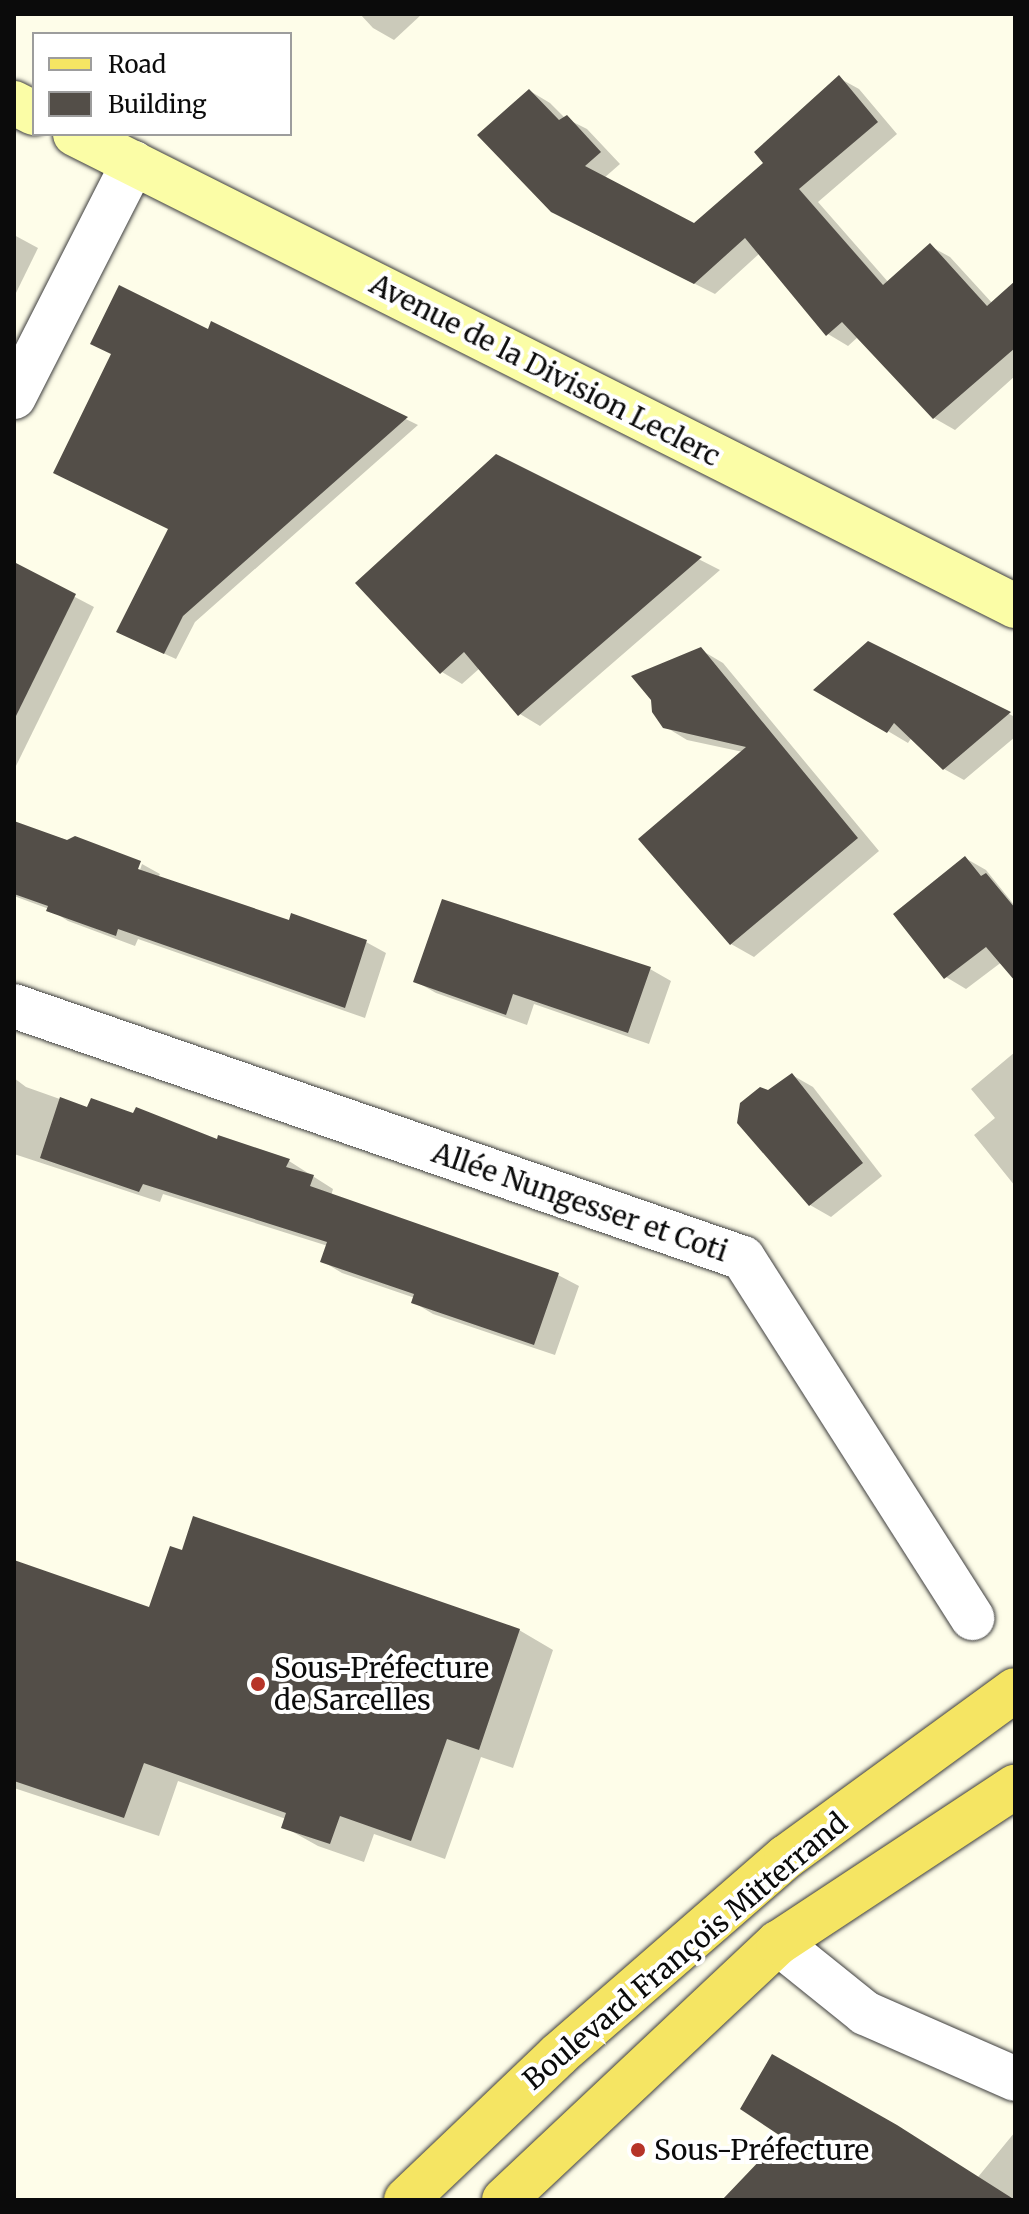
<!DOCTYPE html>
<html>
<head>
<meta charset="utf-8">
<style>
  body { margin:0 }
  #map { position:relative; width:1029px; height:2214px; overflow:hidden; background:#fefde9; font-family:Merriweather,serif }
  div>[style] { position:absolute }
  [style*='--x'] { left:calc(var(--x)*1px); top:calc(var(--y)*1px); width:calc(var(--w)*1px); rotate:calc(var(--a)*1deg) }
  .shadow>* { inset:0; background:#0003 }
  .building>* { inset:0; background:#534e48 }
  .roads { filter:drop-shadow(0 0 2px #3e3e3e) drop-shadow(0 0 2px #3e3e3e) }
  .street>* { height:44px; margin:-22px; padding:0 22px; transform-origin:22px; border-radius:22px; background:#fff }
  .secondary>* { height:44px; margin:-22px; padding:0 22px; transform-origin:22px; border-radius:22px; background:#fbfda6 }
  .primary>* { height:44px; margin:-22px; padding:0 22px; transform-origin:22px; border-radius:22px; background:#f5e563 }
  .dots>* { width:22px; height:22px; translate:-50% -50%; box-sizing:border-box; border:4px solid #fff; border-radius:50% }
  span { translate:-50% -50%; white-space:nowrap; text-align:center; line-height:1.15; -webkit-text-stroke:8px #fff; paint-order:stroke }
  .street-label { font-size:28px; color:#0b0b0b }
  .poi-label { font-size:28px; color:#0b0b0b }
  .left { translate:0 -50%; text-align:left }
  .frame { position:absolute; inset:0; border:16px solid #0b0b0b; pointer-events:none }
  .legend { position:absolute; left:32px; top:32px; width:260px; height:104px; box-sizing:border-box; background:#fff; border:2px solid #9d9d9d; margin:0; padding:10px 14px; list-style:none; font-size:24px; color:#0b0b0b }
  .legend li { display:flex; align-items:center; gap:16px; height:40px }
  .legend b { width:40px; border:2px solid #9d9d9d }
</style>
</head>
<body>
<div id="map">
  <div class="shadow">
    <i style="clip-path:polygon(360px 14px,422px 14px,394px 40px,373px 28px)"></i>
    <i style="clip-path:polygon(839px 78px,859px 89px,897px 134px,818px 202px,889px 283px,930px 246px,950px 257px,993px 304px,1015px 294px,1015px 376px,955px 430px,934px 418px,858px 337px,848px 346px,828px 334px,760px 253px,715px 294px,574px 223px,530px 91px,550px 103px,565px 118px,587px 129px,620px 164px,604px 178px,694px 226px,766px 163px)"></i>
    <i style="clip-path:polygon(14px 235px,38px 248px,14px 297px)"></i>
    <i style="clip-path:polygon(212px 324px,418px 425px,195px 622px,176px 659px,130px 638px,170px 529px)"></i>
    <i style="clip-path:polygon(496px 456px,720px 570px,540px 726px,520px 714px,480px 668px,462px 684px,442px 672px)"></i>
    <i style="clip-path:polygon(14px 565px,94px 607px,14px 770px)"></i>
    <i style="clip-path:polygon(869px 643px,1015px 717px,1015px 737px,964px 780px,944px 769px,912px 737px,908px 743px,817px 689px)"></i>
    <i style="clip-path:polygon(701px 650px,723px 663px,879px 851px,754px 957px,731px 944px,743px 752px,687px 740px,664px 726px)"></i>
    <i style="clip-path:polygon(14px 823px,138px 863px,137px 879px,142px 864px,160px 874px,158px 878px,290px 923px,366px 942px,386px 953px,365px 1018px,138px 939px,135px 946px,68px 921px,49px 909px,14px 896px)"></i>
    <i style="clip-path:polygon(965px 858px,986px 870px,1015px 906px,1015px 952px,966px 989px,946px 977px)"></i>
    <i style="clip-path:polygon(650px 969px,671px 981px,649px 1044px,534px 1004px,527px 1025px,436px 993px,415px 981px)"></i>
    <i style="clip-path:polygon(1015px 1052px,1015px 1186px,974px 1135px,995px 1118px,971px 1089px)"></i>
    <i style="clip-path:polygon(792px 1075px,813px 1087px,882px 1176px,831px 1217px,810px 1205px)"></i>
    <i style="clip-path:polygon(14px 1078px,26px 1087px,88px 1109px,289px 1161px,333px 1189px,331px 1196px,558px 1275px,579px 1286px,555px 1355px,433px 1314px,413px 1302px,415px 1298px,342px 1273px,322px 1261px,328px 1246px,163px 1194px,160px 1202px,14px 1154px)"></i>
    <i style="clip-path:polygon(14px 1562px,150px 1610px,519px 1630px,553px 1650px,513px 1768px,481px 1757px,445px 1859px,374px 1834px,364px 1862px,318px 1846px,284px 1827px,286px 1819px,178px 1781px,159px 1836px,14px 1788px)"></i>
    <i style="clip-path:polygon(1015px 2132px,1015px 2200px,725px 2200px,978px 2177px)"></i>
  </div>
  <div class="building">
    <i style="clip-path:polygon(839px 75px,878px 122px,799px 189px,883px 285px,930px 243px,987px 306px,1015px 281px,1015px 348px,933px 419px,842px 322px,826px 336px,745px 238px,694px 284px,551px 212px,477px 135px,529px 89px,559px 120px,567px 115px,601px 152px,585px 166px,694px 223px,763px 163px,754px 152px)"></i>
    <i style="clip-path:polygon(119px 285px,208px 329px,211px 321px,408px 417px,183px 616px,164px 654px,116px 632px,168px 529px,53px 473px,111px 354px,90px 344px)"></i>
    <i style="clip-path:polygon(496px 454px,702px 557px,518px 716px,464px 652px,440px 674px,355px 583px)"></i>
    <i style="clip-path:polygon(14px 562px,76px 594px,14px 720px)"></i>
    <i style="clip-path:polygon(868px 641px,1011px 712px,943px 770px,894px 723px,887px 733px,813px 690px)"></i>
    <i style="clip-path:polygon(701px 647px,858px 838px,730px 945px,638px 839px,746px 747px,663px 728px,652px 712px,651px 700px,631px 676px)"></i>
    <i style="clip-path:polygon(14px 821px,67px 840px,75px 836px,141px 861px,138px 869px,289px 920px,291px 913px,367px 940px,345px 1008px,118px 929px,116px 936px,46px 911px,48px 906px,14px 894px)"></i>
    <i style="clip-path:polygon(965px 856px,981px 876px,986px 873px,1015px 908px,1015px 981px,986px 947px,944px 979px,893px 914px)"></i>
    <i style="clip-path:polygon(442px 899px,651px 967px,628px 1033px,513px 994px,506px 1015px,413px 982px)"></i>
    <i style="clip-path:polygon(792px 1073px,863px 1163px,809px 1206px,737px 1123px,740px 1103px,760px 1087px,768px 1090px)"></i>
    <i style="clip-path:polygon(60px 1097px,87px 1107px,91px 1098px,133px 1113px,136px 1107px,217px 1139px,218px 1135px,290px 1159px,286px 1167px,314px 1175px,310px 1186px,559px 1273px,534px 1345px,411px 1303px,414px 1294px,320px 1262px,327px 1242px,143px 1184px,139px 1192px,40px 1158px)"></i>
    <i style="clip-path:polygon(193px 1516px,520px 1629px,479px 1750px,447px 1739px,411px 1841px,340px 1816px,330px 1844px,281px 1828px,286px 1813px,144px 1763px,124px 1818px,14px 1781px,14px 1560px,149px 1607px,170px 1546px,182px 1550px)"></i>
    <i style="clip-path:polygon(772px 2054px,897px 2125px,1015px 2200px,722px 2200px,782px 2137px,740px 2109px)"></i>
  </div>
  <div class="roads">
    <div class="street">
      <i style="--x:14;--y:397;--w:263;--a:-63"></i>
      <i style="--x:14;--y:1006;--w:771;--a:19.07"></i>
      <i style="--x:743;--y:1258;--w:427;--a:57.5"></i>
      <i style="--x:778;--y:1943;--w:112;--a:38.8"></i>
      <i style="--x:865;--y:2013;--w:164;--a:23.7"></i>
    </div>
    <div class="secondary">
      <i style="--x:14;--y:103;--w:22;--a:27"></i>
      <i style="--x:75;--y:134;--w:1052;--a:26.66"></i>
    </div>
    <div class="primary">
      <i style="--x:406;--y:2200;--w:210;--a:-43.6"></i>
      <i style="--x:558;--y:2055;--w:302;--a:-41"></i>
      <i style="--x:786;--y:1857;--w:283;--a:-36.1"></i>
      <i style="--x:504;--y:2200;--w:376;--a:-43.2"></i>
      <i style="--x:778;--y:1943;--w:284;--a:-33.4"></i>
    </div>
  </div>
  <div class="dots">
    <i style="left:258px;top:1684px;background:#b63428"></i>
    <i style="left:638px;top:2150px;background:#b63428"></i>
  </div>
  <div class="street-label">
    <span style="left:545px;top:370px;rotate:27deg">Avenue de la Division Leclerc</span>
    <span style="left:580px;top:1202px;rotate:19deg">Allée Nungesser et Coti</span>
    <span style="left:685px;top:1951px;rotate:-40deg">Boulevard François Mitterrand</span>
  </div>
  <div class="poi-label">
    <span class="left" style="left:274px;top:1684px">Sous-Préfecture<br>de Sarcelles</span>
    <span class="left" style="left:654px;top:2150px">Sous-Préfecture</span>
  </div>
  <div class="frame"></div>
  <ul class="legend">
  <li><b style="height:10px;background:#f5e563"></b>Road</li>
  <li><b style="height:22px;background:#534e48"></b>Building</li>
  </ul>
</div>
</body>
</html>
